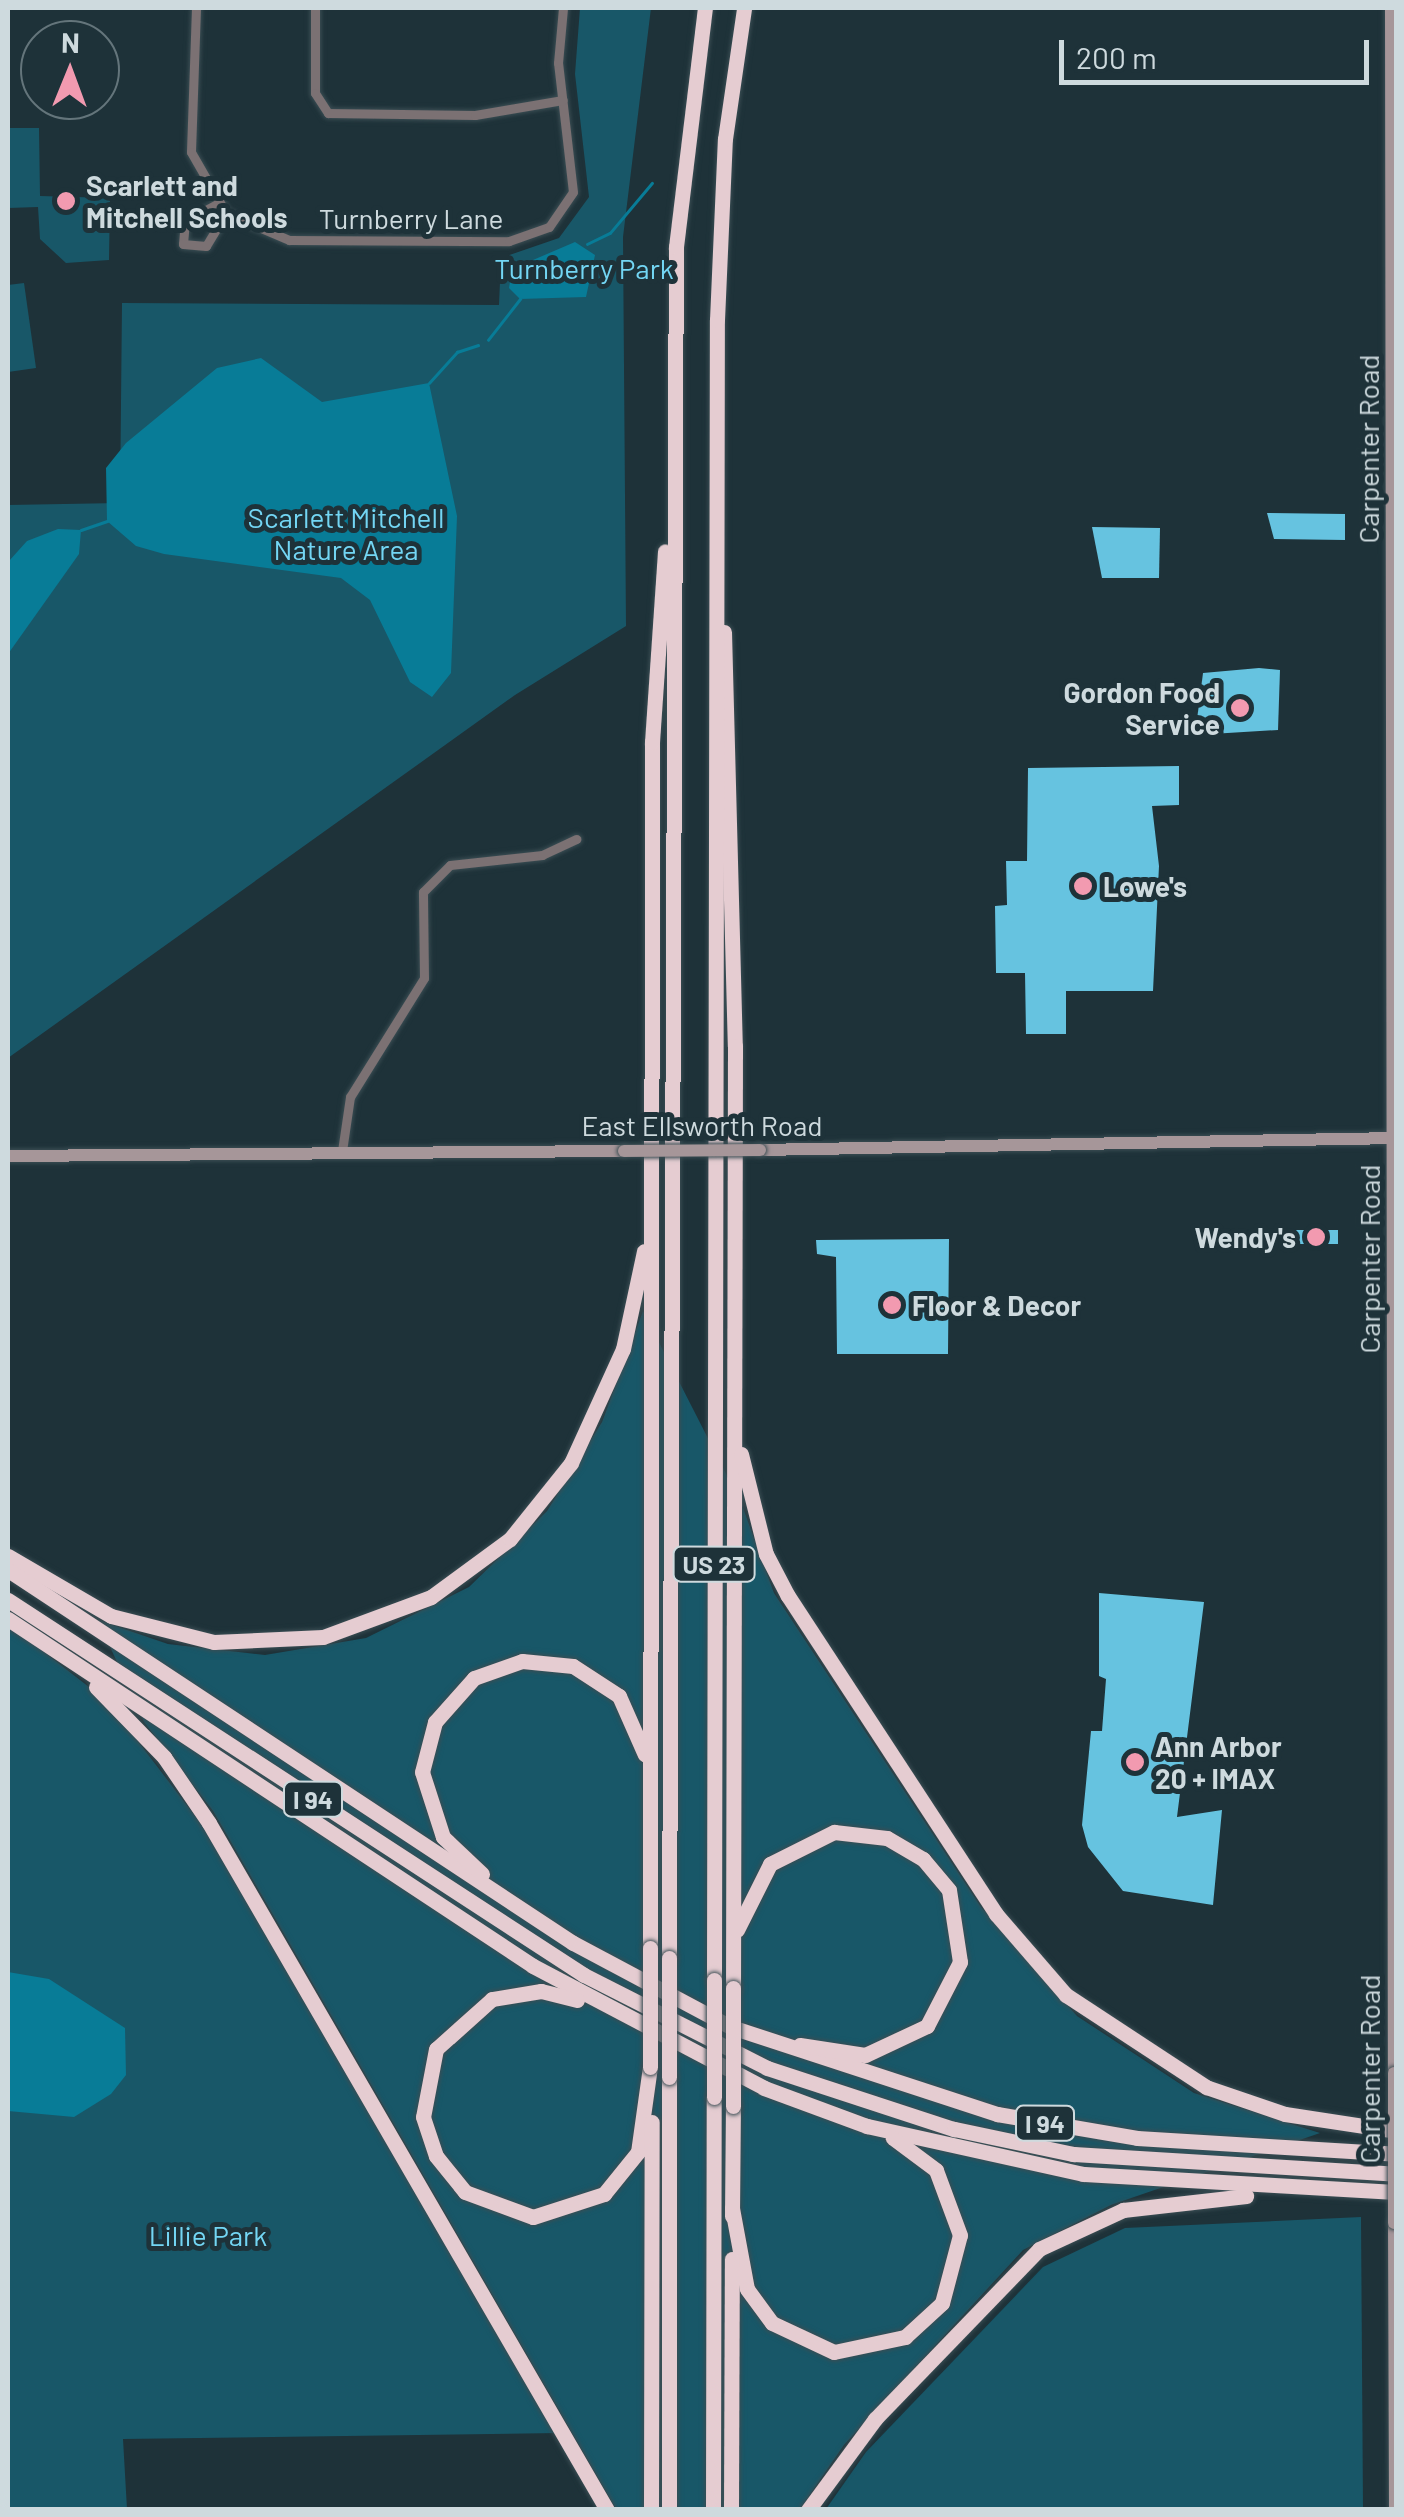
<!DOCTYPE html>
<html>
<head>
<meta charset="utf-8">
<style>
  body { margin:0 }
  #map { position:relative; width:1404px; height:2517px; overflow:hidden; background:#1e3239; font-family:Barlow,sans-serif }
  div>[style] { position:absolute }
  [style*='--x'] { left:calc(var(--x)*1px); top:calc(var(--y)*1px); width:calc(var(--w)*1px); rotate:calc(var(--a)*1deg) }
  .green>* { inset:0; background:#185768 }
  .water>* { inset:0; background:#087c97 }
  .stream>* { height:2.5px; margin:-1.25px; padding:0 1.25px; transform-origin:1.25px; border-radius:1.25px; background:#087c97 }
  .building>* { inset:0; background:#66c3e0 }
  .roads { filter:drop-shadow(0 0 2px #3a4d53) drop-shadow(0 0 2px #3a4d53) }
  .street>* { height:9px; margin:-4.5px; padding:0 4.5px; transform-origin:4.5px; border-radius:4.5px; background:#7b7173 }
  .secondary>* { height:12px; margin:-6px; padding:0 6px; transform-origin:6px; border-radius:6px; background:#a69699 }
  .highway>* { height:15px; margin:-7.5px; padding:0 7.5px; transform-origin:7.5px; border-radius:7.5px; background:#e5ccd1 }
  .bridges { filter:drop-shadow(0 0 2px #3a4d53) drop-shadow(0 0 2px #3a4d53) }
  .secondary-bridge>* { height:12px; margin:-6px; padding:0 6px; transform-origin:6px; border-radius:6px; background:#a69699 }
  .highway-bridge>* { height:15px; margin:-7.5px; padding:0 7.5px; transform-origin:7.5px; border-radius:7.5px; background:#e5ccd1 }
  .dots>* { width:28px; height:28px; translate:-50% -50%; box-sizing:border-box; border:5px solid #1e3239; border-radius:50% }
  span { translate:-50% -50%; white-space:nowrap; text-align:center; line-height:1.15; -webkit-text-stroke:10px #1e3239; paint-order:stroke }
  .shield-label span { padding:2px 8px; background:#1e3239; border:2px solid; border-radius:8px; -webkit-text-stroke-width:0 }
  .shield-label { font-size:25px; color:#cedade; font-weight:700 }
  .poi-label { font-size:28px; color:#cedade; font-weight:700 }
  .left { translate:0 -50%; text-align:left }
  .right { translate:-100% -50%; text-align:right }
  .street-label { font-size:28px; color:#cedade }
  .park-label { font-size:28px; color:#73d6f4 }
  .frame { position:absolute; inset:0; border:10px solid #cedade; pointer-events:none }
  .north { position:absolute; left:20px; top:20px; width:100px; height:100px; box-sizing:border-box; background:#1e3239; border:2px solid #64757b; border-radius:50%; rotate:1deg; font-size:28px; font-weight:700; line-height:40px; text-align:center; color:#cedade }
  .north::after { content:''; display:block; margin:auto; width:35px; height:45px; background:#f29ab0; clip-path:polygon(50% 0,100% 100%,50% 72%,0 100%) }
  .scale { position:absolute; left:1059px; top:40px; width:310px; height:45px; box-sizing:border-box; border:5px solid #cedade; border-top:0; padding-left:12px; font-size:30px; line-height:35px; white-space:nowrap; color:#cedade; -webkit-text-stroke:8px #1e3239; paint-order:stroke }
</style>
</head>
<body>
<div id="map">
  <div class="green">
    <i style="clip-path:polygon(580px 8px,651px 8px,623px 237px,626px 626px,515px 695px,8px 1058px,8px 505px,120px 503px,122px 303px,499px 305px,501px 258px,559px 238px,589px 197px,575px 74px)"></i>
    <i style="clip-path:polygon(8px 128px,39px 128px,40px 196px,110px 198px,109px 260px,66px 263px,40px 239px,38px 207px,8px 208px)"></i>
    <i style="clip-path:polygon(24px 283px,36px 368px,8px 372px,8px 285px)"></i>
    <i style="clip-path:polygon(643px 1311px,742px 1505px,774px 1593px,981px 1907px,1077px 2016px,1194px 2093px,1320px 2133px,1111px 2205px,1023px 2250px,844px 2445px,800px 2509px,616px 2509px,213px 1811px,144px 1722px,98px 1620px,168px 1644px,265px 1655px,366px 1638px,469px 1587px,547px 1511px,602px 1422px)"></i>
    <i style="clip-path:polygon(8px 1624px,107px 1701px,202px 1825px,559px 2433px,123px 2439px,127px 2509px,8px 2509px)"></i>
    <i style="clip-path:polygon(1361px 2217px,1363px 2509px,826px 2509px,866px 2452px,1043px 2267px,1125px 2228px)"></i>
  </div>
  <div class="water">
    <i style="clip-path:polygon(575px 242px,595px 255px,586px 297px,520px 299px,509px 288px,512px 269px)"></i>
    <i style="clip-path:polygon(261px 358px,322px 402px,429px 383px,457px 516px,451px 673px,432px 697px,410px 682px,370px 600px,341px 578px,164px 554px,136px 546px,107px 521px,106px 468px,126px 443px,217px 368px)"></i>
    <i style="clip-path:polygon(58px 529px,81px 530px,79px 554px,8px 654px,9px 561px,27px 541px)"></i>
    <i style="clip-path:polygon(8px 1972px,49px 1979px,125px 2028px,126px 2075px,111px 2094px,74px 2117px,8px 2111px)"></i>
  </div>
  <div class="stream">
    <i style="--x:587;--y:244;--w:25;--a:-26"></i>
    <i style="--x:610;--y:233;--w:65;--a:-50"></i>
    <i style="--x:488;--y:340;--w:52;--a:-52"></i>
    <i style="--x:429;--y:383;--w:42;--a:-47.9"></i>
    <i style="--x:457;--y:352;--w:22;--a:-18"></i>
    <i style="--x:81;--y:530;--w:28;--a:-19"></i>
  </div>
  <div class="building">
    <i style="clip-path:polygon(1267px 513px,1345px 514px,1345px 540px,1274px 539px)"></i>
    <i style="clip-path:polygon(1092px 527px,1160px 528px,1159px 578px,1102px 578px)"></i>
    <i style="clip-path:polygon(1259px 668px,1280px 670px,1278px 730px,1195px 735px,1203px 673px)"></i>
    <i style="clip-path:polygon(1179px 766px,1179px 805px,1152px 806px,1159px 866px,1153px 991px,1066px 991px,1066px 1034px,1026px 1034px,1025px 973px,996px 973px,995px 906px,1007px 905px,1006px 861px,1027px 861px,1028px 768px)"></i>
    <i style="clip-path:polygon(1294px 1230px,1338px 1230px,1338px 1244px,1294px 1244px)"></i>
    <i style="clip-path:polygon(949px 1239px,948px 1354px,837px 1354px,836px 1257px,817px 1254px,816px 1240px)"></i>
    <i style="clip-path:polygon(1099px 1593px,1204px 1602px,1177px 1817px,1222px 1810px,1213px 1905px,1123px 1891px,1088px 1847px,1082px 1825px,1091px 1731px,1102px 1731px,1106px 1679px,1099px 1676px)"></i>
  </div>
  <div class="roads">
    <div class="street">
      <i style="--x:196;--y:8;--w:144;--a:92"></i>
      <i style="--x:191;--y:152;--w:70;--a:60.2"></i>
      <i style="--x:226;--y:213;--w:69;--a:23.2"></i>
      <i style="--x:289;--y:240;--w:220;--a:0.3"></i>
      <i style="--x:509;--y:241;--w:42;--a:-19.3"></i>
      <i style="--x:549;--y:227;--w:42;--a:-55.6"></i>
      <i style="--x:573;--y:192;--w:130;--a:-96.6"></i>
      <i style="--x:558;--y:63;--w:55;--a:-84.8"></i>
      <i style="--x:315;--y:8;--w:85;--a:90"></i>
      <i style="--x:315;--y:93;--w:24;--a:57"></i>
      <i style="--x:328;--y:113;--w:147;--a:0.8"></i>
      <i style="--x:475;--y:115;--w:89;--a:-9.7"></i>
      <i style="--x:217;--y:204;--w:36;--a:152"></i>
      <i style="--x:185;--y:221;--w:23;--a:95"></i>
      <i style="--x:183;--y:244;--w:23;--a:5"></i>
      <i style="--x:206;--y:246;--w:39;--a:-59"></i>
      <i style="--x:342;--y:1151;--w:55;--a:-81.6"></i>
      <i style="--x:350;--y:1097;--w:140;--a:-58.1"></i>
      <i style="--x:424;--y:978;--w:86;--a:-90.7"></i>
      <i style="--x:423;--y:892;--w:38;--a:-45"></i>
      <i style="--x:450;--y:865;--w:93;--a:-6.2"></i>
      <i style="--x:542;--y:855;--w:38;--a:-25"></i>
    </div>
    <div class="secondary">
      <i style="--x:1391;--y:8;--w:2065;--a:89.92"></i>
      <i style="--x:760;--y:1150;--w:636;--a:-1.08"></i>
      <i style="--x:8;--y:1156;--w:616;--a:-0.47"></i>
      <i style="--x:1394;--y:2223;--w:287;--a:89.8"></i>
    </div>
    <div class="highway">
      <i style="--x:724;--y:632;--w:414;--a:88.5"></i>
      <i style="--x:735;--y:1046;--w:942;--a:90.12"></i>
      <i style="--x:741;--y:1454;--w:103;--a:76"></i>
      <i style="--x:766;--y:1554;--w:47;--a:62.4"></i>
      <i style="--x:788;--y:1596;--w:380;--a:56.8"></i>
      <i style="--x:996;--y:1914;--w:107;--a:49.2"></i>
      <i style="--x:1066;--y:1995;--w:168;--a:33.3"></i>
      <i style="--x:1206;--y:2087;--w:83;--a:18.9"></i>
      <i style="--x:1285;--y:2114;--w:112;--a:8.7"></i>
      <i style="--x:8;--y:1556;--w:119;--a:30.2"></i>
      <i style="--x:111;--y:1616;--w:106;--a:14.2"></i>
      <i style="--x:214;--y:1642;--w:109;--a:-2.6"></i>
      <i style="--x:323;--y:1637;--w:115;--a:-20.3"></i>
      <i style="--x:431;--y:1597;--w:98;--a:-36.3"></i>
      <i style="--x:510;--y:1539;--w:97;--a:-51.2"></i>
      <i style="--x:571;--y:1463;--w:125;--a:-65.5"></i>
      <i style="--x:623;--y:1349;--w:100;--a:-77.9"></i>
      <i style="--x:8;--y:1570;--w:677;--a:33.43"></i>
      <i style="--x:573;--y:1943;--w:179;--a:28"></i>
      <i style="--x:731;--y:2027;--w:280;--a:18.1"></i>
      <i style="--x:997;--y:2114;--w:142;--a:9.7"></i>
      <i style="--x:1137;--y:2138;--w:259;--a:3.5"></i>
      <i style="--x:8;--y:1600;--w:687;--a:33.07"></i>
      <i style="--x:584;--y:1975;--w:205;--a:26.9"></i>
      <i style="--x:767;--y:2068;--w:197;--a:18.1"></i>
      <i style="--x:954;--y:2129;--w:122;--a:11.9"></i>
      <i style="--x:1073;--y:2154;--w:324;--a:3.5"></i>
      <i style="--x:8;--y:1619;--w:629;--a:33.46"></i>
      <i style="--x:533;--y:1966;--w:261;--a:27.8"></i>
      <i style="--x:764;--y:2088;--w:110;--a:20.3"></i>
      <i style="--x:867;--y:2126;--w:221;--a:12.5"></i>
      <i style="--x:1083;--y:2174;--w:314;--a:3.3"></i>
      <i style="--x:96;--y:1687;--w:98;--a:45.8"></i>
      <i style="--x:164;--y:1757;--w:80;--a:55.7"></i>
      <i style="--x:209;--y:1823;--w:794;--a:59.91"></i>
      <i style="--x:482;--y:1874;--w:54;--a:-136.5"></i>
      <i style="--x:443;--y:1837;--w:68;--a:-107.9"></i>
      <i style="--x:422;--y:1772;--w:52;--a:-75.4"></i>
      <i style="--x:435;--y:1722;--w:59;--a:-48.4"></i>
      <i style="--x:474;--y:1678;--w:51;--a:-19.5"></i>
      <i style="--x:522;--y:1661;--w:51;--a:5.6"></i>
      <i style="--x:573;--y:1666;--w:55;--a:33.1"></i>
      <i style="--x:619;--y:1696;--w:64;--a:66.2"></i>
      <i style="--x:737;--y:1930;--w:74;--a:-63.4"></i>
      <i style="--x:770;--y:1864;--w:72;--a:-26.6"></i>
      <i style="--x:834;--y:1832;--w:53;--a:6.5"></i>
      <i style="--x:887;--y:1838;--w:42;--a:30.3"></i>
      <i style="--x:923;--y:1859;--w:40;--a:50"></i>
      <i style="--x:949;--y:1890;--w:73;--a:81.3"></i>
      <i style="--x:960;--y:1962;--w:72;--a:117.3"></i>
      <i style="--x:927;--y:2026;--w:68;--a:154.9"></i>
      <i style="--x:865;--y:2055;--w:66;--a:-171.3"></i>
      <i style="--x:650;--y:1948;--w:1206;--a:-89.9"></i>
      <i style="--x:652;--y:742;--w:191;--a:-86.1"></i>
      <i style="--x:669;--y:1958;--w:1711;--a:-89.77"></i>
      <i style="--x:676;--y:247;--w:241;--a:-83.1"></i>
      <i style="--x:714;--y:1980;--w:1660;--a:-89.9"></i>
      <i style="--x:717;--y:320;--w:181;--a:-87.5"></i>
      <i style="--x:725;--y:139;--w:132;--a:-81.7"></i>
      <i style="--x:577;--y:2000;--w:37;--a:-166"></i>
      <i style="--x:541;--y:1991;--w:50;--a:170.7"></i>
      <i style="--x:492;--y:1999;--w:75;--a:138.2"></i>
      <i style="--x:436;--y:2049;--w:69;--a:100.8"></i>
      <i style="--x:423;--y:2117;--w:41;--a:71.6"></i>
      <i style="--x:436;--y:2156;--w:46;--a:51.1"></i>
      <i style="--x:465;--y:2192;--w:72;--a:20.2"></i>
      <i style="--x:533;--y:2217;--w:75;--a:-17.9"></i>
      <i style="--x:604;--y:2194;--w:54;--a:-51"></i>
      <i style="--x:638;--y:2152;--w:86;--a:-82"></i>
      <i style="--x:732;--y:2208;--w:82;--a:79.5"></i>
      <i style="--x:747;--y:2289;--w:42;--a:53.7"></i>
      <i style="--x:772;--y:2323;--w:68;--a:25.1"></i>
      <i style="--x:834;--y:2352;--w:73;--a:-11.9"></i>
      <i style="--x:905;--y:2337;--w:50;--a:-42.6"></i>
      <i style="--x:942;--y:2303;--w:70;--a:-75.2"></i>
      <i style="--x:960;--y:2235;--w:69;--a:-110.3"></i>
      <i style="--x:936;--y:2170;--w:54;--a:-143.3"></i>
      <i style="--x:732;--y:2216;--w:110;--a:-89.5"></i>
      <i style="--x:651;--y:2510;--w:388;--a:-89.9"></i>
      <i style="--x:669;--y:2510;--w:433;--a:-90"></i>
      <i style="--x:713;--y:2510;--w:413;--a:-89.9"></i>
      <i style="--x:731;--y:2510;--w:251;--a:-89.8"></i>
      <i style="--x:808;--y:2510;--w:113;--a:-53.6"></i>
      <i style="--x:875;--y:2419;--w:236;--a:-46"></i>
      <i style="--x:1039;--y:2249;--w:93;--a:-24.9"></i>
      <i style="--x:1123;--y:2210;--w:124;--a:-6.5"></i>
    </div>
  </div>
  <div class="bridges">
    <div class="secondary-bridge">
      <i style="--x:624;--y:1151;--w:136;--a:-0.4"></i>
      <i style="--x:1394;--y:2073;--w:150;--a:90"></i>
    </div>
    <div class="highway-bridge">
      <i style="--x:650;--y:1948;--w:119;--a:90"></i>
      <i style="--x:669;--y:1958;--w:119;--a:90"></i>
      <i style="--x:714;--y:1980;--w:117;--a:90"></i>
      <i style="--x:733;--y:1988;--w:118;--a:90"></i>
    </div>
  </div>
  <div class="dots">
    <i style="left:66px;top:201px;background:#f29ab0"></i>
    <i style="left:1240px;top:708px;background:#f29ab0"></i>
    <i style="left:1083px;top:886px;background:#f29ab0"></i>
    <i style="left:1316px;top:1237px;background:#f29ab0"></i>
    <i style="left:892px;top:1305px;background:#f29ab0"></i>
    <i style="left:1135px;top:1762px;background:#f29ab0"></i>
  </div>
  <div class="shield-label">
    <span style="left:714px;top:1564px">US 23</span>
    <span style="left:313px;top:1799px">I 94</span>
    <span style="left:1045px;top:2123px">I 94</span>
  </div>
  <div class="poi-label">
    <span class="left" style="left:86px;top:201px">Scarlett and<br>Mitchell Schools</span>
    <span class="right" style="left:1220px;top:708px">Gordon Food<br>Service</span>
    <span class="left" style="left:1103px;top:886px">Lowe's</span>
    <span class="right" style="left:1296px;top:1237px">Wendy's</span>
    <span class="left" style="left:912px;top:1305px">Floor &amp; Decor</span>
    <span class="left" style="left:1155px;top:1762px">Ann Arbor<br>20 + IMAX</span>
  </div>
  <div class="street-label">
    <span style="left:411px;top:218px">Turnberry Lane</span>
    <span style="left:1368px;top:449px;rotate:-90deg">Carpenter Road</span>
    <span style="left:702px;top:1125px">East Ellsworth Road</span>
    <span style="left:1369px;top:1259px;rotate:-90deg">Carpenter Road</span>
    <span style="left:1369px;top:2069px;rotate:-90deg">Carpenter Road</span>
  </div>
  <div class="park-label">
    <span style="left:584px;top:268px">Turnberry Park</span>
    <span style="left:346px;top:533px">Scarlett Mitchell<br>Nature Area</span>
    <span style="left:208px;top:2235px">Lillie Park</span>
  </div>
  <div class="frame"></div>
  <div class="north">N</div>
  <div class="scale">200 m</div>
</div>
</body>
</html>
